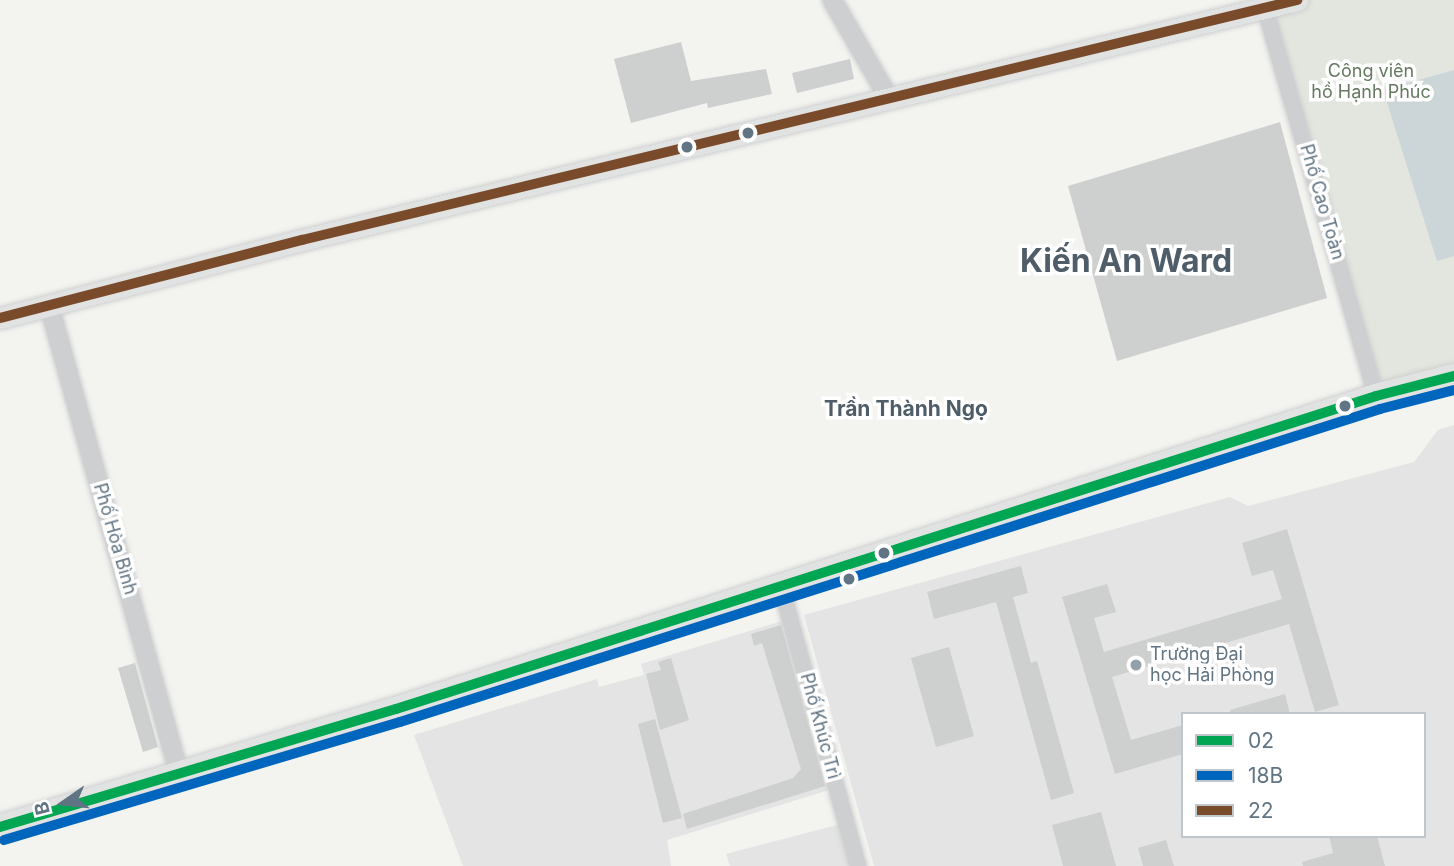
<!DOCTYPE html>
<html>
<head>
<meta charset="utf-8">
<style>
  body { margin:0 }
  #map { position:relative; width:1454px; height:866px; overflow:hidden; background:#f3f3f0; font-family:Inter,sans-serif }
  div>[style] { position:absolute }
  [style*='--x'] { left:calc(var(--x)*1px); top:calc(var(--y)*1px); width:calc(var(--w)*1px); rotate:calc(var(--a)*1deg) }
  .built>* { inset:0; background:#e3e4e3 }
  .green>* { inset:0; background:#e2e6de }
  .water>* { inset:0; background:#ccd5d8 }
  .building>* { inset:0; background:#cecfcf }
  .roads { filter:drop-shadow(0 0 2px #ced0d0) drop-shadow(0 0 2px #ced0d0) }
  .minor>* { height:16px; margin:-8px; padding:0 8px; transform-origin:8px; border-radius:8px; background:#cecfd0 }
  .tertiary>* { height:19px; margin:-9.5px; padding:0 9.5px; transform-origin:9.5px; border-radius:9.5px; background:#cecfd0 }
  .secondary>* { height:21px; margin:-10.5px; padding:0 10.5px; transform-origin:10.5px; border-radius:10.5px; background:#e1e2e2 }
  .primary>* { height:24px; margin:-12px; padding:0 12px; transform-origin:12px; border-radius:12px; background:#e1e2e2 }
  .bus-1>* { height:10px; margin:-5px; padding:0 5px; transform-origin:5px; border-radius:5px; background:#00a651 }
  .bus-2>* { height:10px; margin:-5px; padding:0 5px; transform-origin:5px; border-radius:5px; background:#0065bd }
  .bus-3>* { height:10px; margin:-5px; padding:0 5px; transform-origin:5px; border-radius:5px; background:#7a4b2a }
  .dots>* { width:19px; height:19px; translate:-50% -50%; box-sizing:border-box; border:4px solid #fff; border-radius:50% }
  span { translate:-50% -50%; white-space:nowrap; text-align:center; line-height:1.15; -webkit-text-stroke:7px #fff; paint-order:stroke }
  .park-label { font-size:18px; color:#657a60 }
  .street-label { font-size:18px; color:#607483 }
  .poi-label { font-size:18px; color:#607483 }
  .left { translate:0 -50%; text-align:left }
  .quarter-label { font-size:21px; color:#4f5d68; font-weight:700 }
  .town-label { font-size:32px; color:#4f5d68; font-weight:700 }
  .legend { position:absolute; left:1181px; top:712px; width:245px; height:126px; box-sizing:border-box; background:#fff; border:2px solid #bfc7cd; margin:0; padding:9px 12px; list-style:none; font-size:21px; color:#607483 }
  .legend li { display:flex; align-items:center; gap:14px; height:35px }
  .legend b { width:35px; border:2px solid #bfc7cd }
  .north { position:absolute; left:28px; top:768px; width:70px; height:70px; -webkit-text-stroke:5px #fff; paint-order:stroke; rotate:256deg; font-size:19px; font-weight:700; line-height:28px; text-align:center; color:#607483 }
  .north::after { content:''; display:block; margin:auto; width:24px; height:32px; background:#607483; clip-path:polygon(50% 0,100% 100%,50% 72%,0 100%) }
</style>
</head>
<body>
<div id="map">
  <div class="built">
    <i style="clip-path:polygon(evenodd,1454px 425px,1454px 866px,874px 866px,804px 615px,1230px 497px,1248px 506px,1414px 462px,1438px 430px,1454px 425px,1183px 714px,1424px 714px,1424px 836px,1183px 836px,1183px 714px)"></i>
    <i style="clip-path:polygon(782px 621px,832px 789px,667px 840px,671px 866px,463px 866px,414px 735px,597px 679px,599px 687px,644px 675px,641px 664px)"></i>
    <i style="clip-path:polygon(841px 824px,853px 866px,730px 866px,726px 854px)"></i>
  </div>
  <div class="green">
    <i style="clip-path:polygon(1297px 0,1454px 0,1454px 375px,1376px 396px,1265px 8px)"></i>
  </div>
  <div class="water">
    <i style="clip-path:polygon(1454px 70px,1454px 256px,1437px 261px,1383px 90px)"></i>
  </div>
  <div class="building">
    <i style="clip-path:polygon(681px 42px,691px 81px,766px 69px,772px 94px,708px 108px,707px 103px,631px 123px,614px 59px)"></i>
    <i style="clip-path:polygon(850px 59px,854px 79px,797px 93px,792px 73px)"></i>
    <i style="clip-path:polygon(1280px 122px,1327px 298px,1117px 361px,1068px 186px)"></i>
    <i style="clip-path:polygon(1287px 529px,1339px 705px,1315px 712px,1289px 624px,1112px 677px,1131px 740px,1183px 725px,1183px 754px,1115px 774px,1062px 597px,1107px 584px,1116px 612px,1094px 618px,1104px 652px,1282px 599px,1273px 570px,1252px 576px,1242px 543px)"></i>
    <i style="clip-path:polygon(1021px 566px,1028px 593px,1013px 597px,1031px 663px,1037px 661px,1074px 793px,1051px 800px,996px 602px,934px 619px,927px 592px)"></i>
    <i style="clip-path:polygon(781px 625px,825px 786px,687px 829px,683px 814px,793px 778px,801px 769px,762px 643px,754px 646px,751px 634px)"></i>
    <i style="clip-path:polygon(949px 647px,974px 736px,936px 747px,911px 658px)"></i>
    <i style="clip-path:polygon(671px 658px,689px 720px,660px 730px,646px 674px,661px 670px,658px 662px)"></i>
    <i style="clip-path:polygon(135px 663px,158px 747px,143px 752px,118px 668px)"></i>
    <i style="clip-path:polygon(1285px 694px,1290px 714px,1231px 714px,1230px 710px)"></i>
    <i style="clip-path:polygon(655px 719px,682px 818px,663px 823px,638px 724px)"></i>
    <i style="clip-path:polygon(1101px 812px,1116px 866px,1063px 866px,1052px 825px)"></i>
    <i style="clip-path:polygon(1329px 836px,1377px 836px,1385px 866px,1303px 866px,1302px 862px,1333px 853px)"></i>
    <i style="clip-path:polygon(1166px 840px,1174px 866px,1143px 866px,1138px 848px)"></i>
  </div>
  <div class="roads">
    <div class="minor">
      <i style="--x:1265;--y:8;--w:404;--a:74"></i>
      <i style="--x:781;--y:586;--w:290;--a:74.6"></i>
    </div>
    <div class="tertiary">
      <i style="--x:832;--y:0;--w:112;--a:60"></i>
      <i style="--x:49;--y:306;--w:484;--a:74.5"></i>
    </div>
    <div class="secondary">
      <i style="--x:0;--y:318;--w:312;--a:-14.5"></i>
      <i style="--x:302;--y:240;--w:1024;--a:-13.56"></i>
    </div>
    <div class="primary">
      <i style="--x:0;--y:827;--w:413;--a:-16.6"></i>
      <i style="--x:396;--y:709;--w:1029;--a:-17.71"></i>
      <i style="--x:1376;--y:396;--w:81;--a:-14.4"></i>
    </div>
  </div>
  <div class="bus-1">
    <i style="--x:0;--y:827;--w:413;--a:-16.6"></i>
    <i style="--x:396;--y:709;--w:1029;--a:-17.71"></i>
    <i style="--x:1376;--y:396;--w:81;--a:-14.4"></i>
  </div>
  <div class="bus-2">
    <i style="--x:4;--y:840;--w:413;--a:-16.6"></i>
    <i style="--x:400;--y:722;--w:1029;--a:-17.71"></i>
    <i style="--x:1380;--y:409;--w:76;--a:-14.4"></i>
  </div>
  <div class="bus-3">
    <i style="--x:0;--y:318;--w:312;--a:-14.5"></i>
    <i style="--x:302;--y:240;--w:1024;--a:-13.56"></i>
  </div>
  <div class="dots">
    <i style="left:748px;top:133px;background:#607483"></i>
    <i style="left:687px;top:147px;background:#607483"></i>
    <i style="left:1345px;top:406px;background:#607483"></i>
    <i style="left:884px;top:553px;background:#607483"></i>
    <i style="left:849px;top:579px;background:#607483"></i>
    <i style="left:1136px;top:665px;background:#93a0a9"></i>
  </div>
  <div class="park-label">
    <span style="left:1371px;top:82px">Công viên<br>hồ Hạnh Phúc</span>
  </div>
  <div class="street-label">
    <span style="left:1322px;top:202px;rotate:74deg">Phố Cao Toàn</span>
    <span style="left:115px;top:539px;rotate:74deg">Phố Hòa Bình</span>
    <span style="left:820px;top:726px;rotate:75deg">Phố Khúc Trì</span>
  </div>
  <div class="poi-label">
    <span class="left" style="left:1150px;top:665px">Trường Đại<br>học Hải Phòng</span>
  </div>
  <div class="quarter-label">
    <span style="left:906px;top:409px">Trần Thành Ngọ</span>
  </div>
  <div class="town-label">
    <span style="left:1126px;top:261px">Kiến An Ward</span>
  </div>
  <ul class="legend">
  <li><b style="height:9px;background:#00a651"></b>02</li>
  <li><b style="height:9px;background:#0065bd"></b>18B</li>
  <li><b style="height:9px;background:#7a4b2a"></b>22</li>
  </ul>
  <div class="north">B</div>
</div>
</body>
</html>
